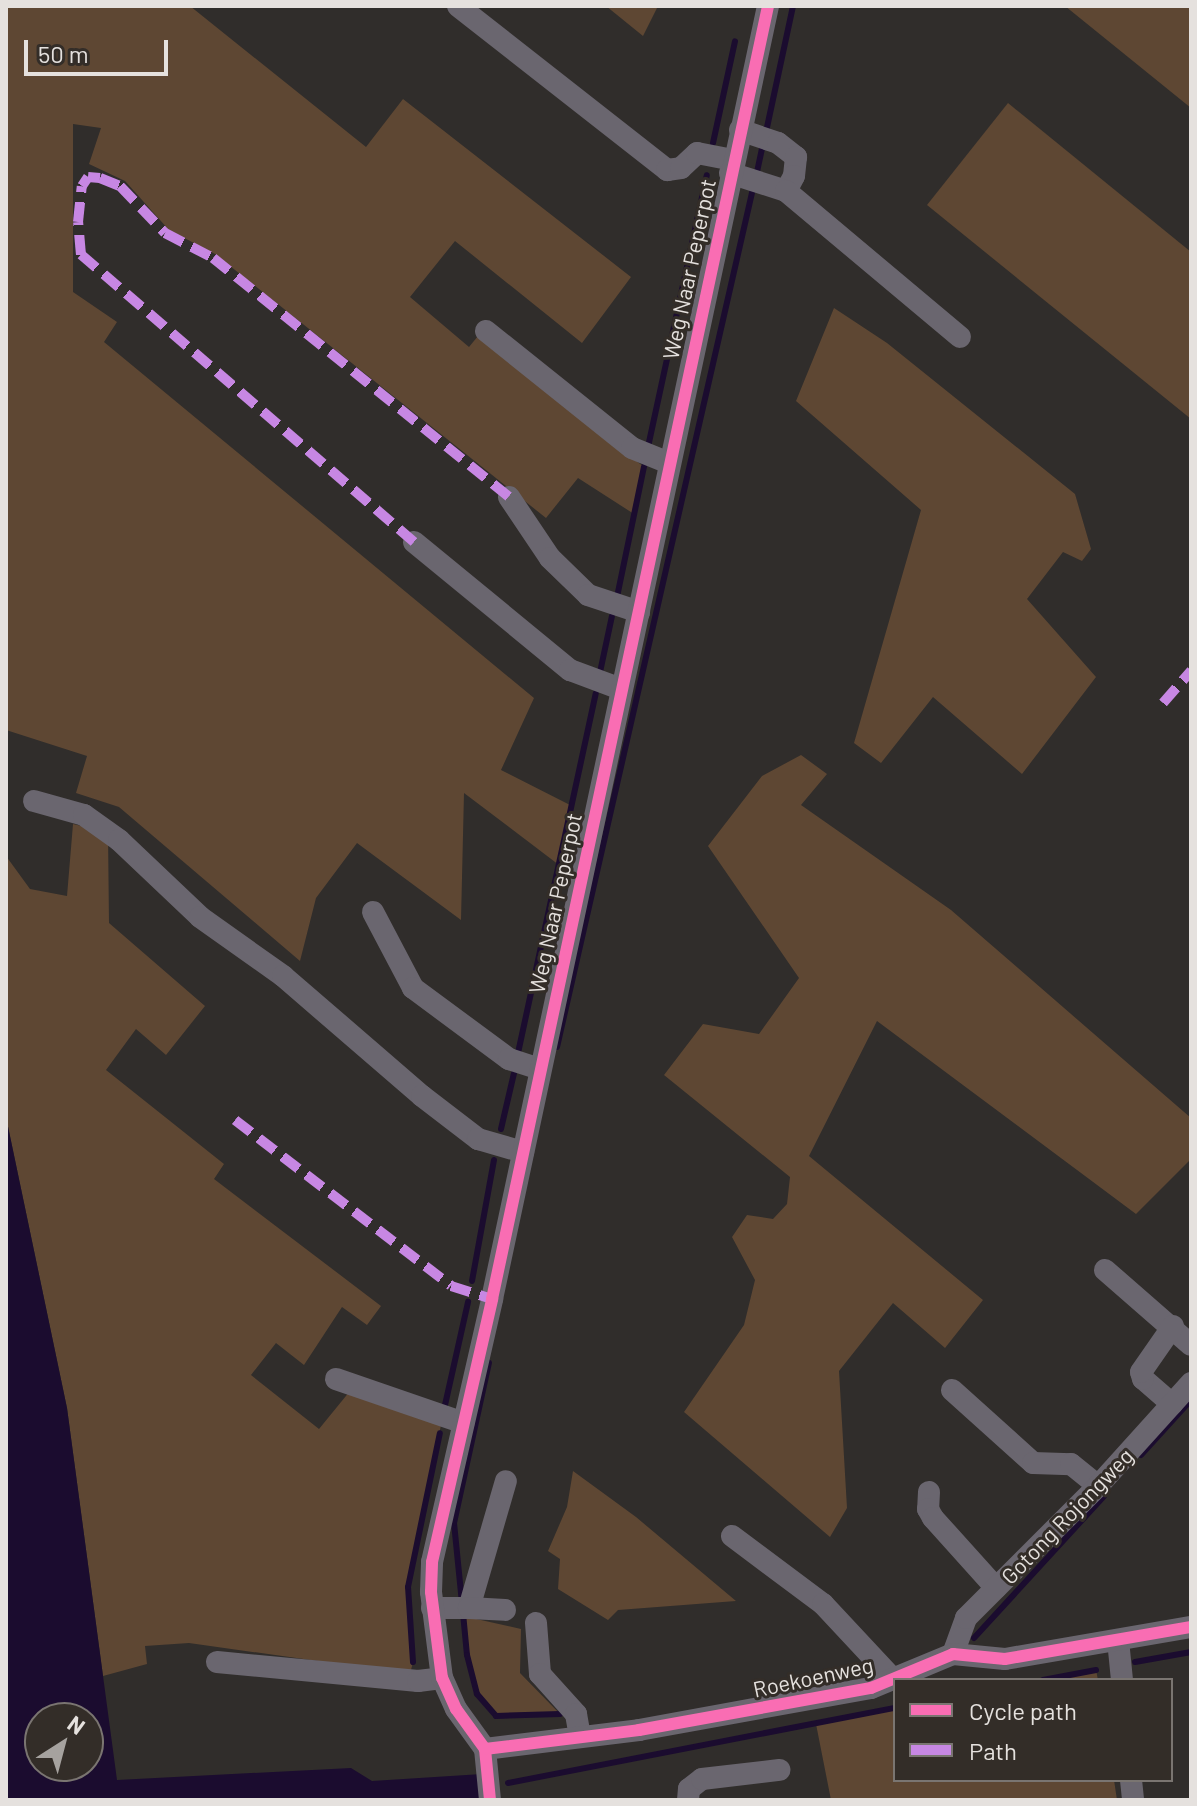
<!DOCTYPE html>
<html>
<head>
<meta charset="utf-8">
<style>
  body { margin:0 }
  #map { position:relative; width:1197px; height:1806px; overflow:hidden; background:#302d2b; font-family:Barlow,sans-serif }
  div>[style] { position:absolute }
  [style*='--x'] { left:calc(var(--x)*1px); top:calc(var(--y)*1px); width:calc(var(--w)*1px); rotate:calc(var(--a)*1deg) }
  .green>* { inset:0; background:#5e4733 }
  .water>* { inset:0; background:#1b0c2f }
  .stream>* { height:6px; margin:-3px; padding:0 3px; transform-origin:3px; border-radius:3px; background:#1b0c2f }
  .minor>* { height:22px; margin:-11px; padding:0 11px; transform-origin:11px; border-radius:11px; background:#6a666f }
  .quiet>* { height:10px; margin-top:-5px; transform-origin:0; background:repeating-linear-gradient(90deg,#c787e3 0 20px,transparent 0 30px) }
  .cycleway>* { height:12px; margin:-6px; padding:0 6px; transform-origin:6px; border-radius:6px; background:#f96db3 }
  span { translate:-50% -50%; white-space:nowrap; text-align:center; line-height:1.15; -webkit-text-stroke:6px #332d28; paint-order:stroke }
  .street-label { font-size:22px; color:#e5e1de }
  .frame { position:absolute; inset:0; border:8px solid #e5e1de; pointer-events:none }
  .legend { position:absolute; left:893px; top:1678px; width:280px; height:104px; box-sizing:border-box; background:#332d28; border:2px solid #7a7571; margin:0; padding:10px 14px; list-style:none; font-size:24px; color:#e5e1de }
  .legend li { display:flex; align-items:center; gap:16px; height:40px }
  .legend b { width:40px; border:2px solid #7a7571 }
  .north { position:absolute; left:24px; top:1702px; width:80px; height:80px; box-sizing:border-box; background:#332d28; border:2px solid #7a7571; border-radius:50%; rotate:36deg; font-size:22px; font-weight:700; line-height:32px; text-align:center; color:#e5e1de }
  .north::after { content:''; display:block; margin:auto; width:28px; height:36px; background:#a6a29f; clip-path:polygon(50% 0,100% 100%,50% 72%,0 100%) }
  .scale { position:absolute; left:24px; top:40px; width:144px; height:36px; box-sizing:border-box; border:4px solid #e5e1de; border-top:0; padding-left:10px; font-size:24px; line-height:28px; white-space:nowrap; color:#e5e1de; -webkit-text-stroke:6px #332d28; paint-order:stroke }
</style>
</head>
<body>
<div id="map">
  <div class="green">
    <i style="clip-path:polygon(6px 6px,190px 6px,366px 147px,403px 99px,631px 277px,582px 343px,455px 241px,410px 297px,469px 347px,478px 336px,644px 467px,634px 514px,578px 478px,546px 518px,215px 254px,169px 230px,125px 181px,89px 164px,101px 128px,73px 124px,73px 292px,117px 322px,104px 342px,534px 698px,501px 770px,572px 806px,559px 865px,464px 793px,461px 920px,357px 843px,316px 898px,300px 961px,119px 807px,76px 793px,87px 756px,6px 730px)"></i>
    <i style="clip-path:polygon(606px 6px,658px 6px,643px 36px)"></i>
    <i style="clip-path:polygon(1065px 6px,1191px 6px,1191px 108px)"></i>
    <i style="clip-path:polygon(1008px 103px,1191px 252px,1191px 419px,927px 205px)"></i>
    <i style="clip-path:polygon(834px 308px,887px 343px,1075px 494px,1091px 549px,1082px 561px,1063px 552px,1027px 599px,1096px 677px,1022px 774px,933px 697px,881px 763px,854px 743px,921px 510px,796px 401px)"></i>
    <i style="clip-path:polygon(801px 755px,827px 774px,801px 805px,951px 910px,1191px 1118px,1191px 1159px,1136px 1214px,877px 1021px,809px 1156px,983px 1300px,945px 1348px,893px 1303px,839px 1371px,847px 1508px,830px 1537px,684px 1412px,744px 1325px,755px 1280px,732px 1237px,747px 1215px,773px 1219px,787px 1204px,790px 1177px,664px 1075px,703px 1024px,759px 1034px,799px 978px,708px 846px,762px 776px)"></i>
    <i style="clip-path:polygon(73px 824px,108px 832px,109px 923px,205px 1006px,166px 1055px,136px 1029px,106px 1070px,224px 1164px,214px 1179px,381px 1306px,367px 1325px,342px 1307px,304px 1365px,276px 1343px,251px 1375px,319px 1429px,350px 1391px,441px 1425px,408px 1587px,413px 1662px,410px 1674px,189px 1643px,145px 1646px,147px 1664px,103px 1676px,67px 1408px,6px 1117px,6px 856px,30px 889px,67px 896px)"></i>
    <i style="clip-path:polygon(573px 1471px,636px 1517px,736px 1601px,618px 1610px,608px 1620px,558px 1589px,560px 1559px,548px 1551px,567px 1507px)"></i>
    <i style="clip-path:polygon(463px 1616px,521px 1629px,520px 1673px,560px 1714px,496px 1716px,477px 1694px,467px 1655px)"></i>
    <i style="clip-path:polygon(1096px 1670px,1098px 1680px,1043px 1680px)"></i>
    <i style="clip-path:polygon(895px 1708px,895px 1780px,1114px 1780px,1117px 1800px,831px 1800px,816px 1724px)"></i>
  </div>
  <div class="water">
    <i style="clip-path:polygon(evenodd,6px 1117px,67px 1408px,117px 1780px,351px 1768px,372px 1781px,482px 1774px,484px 1800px,6px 1800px,6px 1117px,40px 1718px,88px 1718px,88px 1766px,40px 1766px,40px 1718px)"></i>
  </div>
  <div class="stream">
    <i style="--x:766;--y:132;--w:129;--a:-77.9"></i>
    <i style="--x:713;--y:143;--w:104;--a:-77.8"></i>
    <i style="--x:757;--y:172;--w:29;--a:-78"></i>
    <i style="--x:648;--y:447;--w:278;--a:-77.8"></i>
    <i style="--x:617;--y:597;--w:133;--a:-78.3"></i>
    <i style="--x:599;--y:677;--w:62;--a:-78"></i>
    <i style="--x:557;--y:1047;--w:885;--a:-77.14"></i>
    <i style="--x:518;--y:1053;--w:368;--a:-77.8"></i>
    <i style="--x:501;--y:1129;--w:57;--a:-76.9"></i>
    <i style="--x:472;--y:1281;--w:123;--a:-79.7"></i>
    <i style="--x:445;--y:1405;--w:106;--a:-77.4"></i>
    <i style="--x:1141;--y:1455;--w:74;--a:-47.7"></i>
    <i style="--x:462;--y:1603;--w:80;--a:-95.7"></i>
    <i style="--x:454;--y:1523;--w:164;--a:-77.7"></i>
    <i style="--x:463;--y:1613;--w:42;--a:84.6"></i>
    <i style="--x:467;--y:1655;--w:40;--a:75.6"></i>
    <i style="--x:477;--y:1694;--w:29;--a:49"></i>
    <i style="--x:496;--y:1716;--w:64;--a:-1.8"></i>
    <i style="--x:974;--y:1638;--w:193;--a:-47.5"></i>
    <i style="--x:413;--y:1662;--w:75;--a:-93.8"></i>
    <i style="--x:408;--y:1587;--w:157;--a:-78.3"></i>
    <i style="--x:1135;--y:1662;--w:57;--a:-10.1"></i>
    <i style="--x:1043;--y:1680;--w:54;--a:-10.7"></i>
    <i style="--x:508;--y:1783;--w:394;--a:-11"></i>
  </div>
  <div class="minor">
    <i style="--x:458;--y:6;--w:266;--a:38.1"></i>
    <i style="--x:667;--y:170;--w:14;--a:-8"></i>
    <i style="--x:681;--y:168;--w:22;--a:-43"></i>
    <i style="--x:697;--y:153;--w:38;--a:11"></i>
    <i style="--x:740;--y:130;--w:40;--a:18.9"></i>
    <i style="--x:778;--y:143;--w:23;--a:38"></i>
    <i style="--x:796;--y:157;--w:19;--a:96"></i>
    <i style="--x:794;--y:176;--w:17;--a:118"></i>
    <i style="--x:730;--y:173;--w:59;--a:17.8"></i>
    <i style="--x:786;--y:191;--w:227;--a:40"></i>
    <i style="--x:486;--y:331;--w:187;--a:38.7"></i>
    <i style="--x:632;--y:448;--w:40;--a:22"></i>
    <i style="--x:509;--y:497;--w:73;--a:56.1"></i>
    <i style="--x:550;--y:558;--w:53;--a:44.2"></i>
    <i style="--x:588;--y:595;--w:54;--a:18.4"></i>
    <i style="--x:414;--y:542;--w:202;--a:39.4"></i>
    <i style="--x:570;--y:670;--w:54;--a:20.4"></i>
    <i style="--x:34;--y:801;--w:52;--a:15.6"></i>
    <i style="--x:84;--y:815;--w:43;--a:35.5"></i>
    <i style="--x:119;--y:840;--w:112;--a:43.5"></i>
    <i style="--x:200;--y:917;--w:102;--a:35.4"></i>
    <i style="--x:283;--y:976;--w:184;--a:40.8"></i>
    <i style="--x:422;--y:1096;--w:71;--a:37.5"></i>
    <i style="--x:478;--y:1139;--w:47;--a:16.1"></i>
    <i style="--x:373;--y:912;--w:86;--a:62.2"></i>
    <i style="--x:413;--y:988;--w:119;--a:36.5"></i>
    <i style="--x:509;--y:1059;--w:32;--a:18"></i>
    <i style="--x:1105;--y:1270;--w:114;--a:41.1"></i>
    <i style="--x:336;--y:1379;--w:135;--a:19"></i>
    <i style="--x:952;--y:1390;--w:109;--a:42"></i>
    <i style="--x:1033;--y:1463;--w:38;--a:2"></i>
    <i style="--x:1071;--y:1464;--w:35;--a:39"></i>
    <i style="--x:1172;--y:1404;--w:38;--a:-139"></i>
    <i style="--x:1143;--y:1379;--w:7;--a:-106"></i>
    <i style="--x:1141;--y:1372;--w:56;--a:-55.2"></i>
    <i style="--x:929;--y:1492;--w:17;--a:93"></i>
    <i style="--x:928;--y:1509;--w:10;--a:61"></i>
    <i style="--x:933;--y:1518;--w:94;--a:48"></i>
    <i style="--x:732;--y:1536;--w:114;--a:36.8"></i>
    <i style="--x:823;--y:1604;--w:103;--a:47"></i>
    <i style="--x:432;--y:1608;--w:37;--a:0"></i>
    <i style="--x:469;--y:1608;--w:132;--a:-73.8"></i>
    <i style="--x:469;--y:1608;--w:36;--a:3"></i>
    <i style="--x:536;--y:1623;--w:51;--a:85.5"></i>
    <i style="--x:540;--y:1674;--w:54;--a:48"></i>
    <i style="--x:576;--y:1714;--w:23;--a:80"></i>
    <i style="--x:1118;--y:1640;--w:40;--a:84.3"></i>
    <i style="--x:953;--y:1654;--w:38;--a:-70"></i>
    <i style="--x:966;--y:1618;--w:187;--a:-45"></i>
    <i style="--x:1098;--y:1486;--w:139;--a:-47.9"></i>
    <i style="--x:217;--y:1662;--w:202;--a:5.4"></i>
    <i style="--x:418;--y:1681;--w:24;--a:-7"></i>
    <i style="--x:485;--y:1749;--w:155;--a:-7"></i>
    <i style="--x:639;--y:1730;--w:236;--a:-10.3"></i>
    <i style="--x:871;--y:1688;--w:89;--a:-22.5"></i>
    <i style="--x:953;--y:1654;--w:52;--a:5.5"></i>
    <i style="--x:1005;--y:1659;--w:189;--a:-9.8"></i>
    <i style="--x:1131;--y:1780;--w:20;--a:84"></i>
    <i style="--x:490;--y:1800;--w:51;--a:-95.6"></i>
    <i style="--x:485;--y:1749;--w:49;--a:-125.9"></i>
    <i style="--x:456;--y:1709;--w:34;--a:-114"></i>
    <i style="--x:442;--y:1678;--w:87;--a:-97.3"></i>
    <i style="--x:431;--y:1592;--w:30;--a:-88"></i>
    <i style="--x:432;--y:1562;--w:270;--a:-77.1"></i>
    <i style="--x:492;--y:1299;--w:1322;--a:-77.95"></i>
    <i style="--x:688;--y:1800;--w:11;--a:-85"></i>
    <i style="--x:689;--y:1789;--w:16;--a:-38"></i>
    <i style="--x:702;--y:1779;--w:78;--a:-6.7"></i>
  </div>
  <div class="quiet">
    <i style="--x:414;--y:542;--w:440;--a:-139.2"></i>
    <i style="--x:81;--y:255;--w:33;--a:-95"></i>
    <i style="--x:78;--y:222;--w:36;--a:-84"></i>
    <i style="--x:82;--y:186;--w:11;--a:-56"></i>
    <i style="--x:88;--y:177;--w:12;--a:5"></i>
    <i style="--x:100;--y:178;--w:22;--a:22"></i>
    <i style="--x:120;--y:186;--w:65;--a:46.2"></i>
    <i style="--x:165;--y:233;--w:54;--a:27.5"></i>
    <i style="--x:213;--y:258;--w:380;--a:38.9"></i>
    <i style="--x:1163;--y:703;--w:43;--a:-48.8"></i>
    <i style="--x:235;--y:1120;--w:272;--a:37.5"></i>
    <i style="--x:451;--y:1286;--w:43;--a:17.6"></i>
  </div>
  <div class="cycleway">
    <i style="--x:485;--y:1749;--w:155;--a:-7"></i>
    <i style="--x:639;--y:1730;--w:236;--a:-10.3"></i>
    <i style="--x:871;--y:1688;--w:89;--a:-22.5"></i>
    <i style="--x:953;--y:1654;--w:52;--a:5.5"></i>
    <i style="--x:1005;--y:1659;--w:189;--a:-9.8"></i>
    <i style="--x:490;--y:1800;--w:51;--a:-95.6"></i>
    <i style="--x:485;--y:1749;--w:49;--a:-125.9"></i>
    <i style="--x:456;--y:1709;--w:34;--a:-114"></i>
    <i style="--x:442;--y:1678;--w:87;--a:-97.3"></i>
    <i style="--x:431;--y:1592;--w:30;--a:-88"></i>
    <i style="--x:432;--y:1562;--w:270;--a:-77.1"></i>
    <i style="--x:492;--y:1299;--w:1322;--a:-77.95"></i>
  </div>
  <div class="street-label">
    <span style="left:689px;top:269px;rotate:-78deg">Weg Naar Peperpot</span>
    <span style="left:555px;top:903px;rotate:-78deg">Weg Naar Peperpot</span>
    <span style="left:1067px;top:1516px;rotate:-46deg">Gotong Rojongweg</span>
    <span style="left:813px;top:1677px;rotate:-12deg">Roekoenweg</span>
  </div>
  <div class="frame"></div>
  <ul class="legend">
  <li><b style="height:10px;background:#f96db3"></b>Cycle path</li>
  <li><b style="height:10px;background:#c787e3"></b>Path</li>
  </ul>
  <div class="north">N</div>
  <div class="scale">50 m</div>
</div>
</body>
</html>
